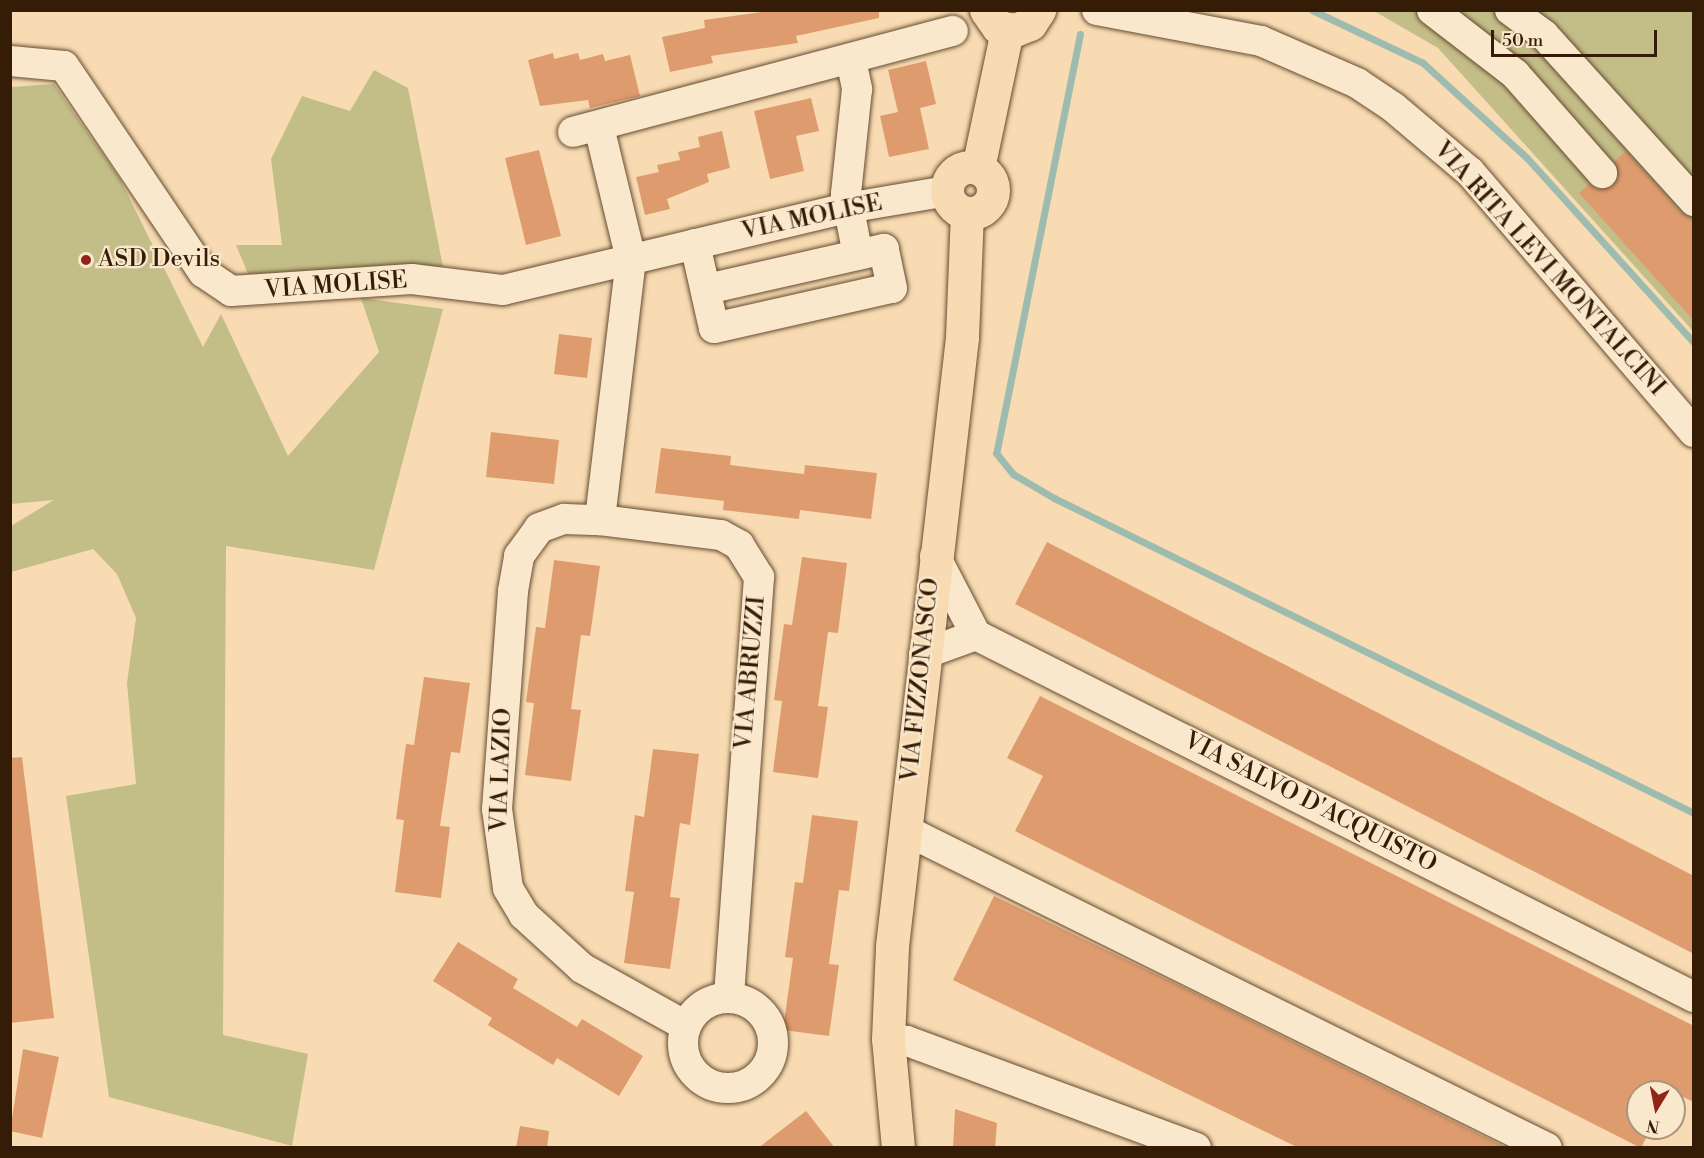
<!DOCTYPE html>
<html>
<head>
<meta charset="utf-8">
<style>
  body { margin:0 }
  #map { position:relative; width:1704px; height:1158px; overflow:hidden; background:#f8dbb2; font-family:"Libre Bodoni",serif }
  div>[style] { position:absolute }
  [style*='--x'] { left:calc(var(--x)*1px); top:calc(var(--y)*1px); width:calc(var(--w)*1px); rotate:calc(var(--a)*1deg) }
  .green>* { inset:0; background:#c3be88 }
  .stream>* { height:7px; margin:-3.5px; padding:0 3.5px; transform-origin:3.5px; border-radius:3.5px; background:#9dbbae }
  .building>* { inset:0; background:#de9b6e }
  .roads { filter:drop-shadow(0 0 2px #664c31) drop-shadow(0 0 2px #664c31) }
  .minor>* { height:30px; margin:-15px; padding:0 15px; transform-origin:15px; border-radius:15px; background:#fae8cd }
  .minor>.ring { margin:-15px; padding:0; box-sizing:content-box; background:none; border:30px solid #fae8cd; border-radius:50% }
  .major>* { height:33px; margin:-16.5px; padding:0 16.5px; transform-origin:16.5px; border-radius:16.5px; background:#f8dbb2 }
  .major>.ring { margin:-16.5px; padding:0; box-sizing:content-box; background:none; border:33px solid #f8dbb2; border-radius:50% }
  .dots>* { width:16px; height:16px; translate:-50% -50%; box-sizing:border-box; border:3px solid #fae8cd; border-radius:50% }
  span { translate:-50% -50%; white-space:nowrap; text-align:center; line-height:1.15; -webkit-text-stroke:4.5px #fae8cd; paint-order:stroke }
  .street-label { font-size:24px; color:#351c06 }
  .poi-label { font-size:24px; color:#351c06 }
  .left { translate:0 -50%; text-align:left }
  .frame { position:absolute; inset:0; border:12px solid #351c06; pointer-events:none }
  .north { position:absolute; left:1626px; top:1080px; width:60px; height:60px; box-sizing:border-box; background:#fae8cd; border:2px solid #ab967d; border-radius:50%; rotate:190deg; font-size:16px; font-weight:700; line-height:24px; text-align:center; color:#351c06 }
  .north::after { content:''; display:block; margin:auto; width:21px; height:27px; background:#8f2418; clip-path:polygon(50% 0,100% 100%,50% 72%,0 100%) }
  .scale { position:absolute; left:1491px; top:30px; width:166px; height:27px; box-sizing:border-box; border:3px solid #351c06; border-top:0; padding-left:8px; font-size:18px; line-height:21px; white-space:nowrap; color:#351c06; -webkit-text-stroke:4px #fae8cd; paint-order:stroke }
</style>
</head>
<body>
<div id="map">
  <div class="green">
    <i style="clip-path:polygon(1374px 11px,1693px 11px,1693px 331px,1438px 48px)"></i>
    <i style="clip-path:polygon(374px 70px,408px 88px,445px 277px,248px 274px,236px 245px,282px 245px,271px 159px,302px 96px,350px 111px)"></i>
    <i style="clip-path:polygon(54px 84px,120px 179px,203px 347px,221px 314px,288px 456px,379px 352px,361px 298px,443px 309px,374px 570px,226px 546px,223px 1035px,308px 1054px,292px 1146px,109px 1097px,66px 796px,136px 784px,127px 683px,136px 618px,117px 574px,93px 549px,11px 572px,11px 526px,54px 500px,11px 504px,11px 87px)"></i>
  </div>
  <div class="stream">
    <i style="--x:1312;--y:10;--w:123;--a:25.5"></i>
    <i style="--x:1423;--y:63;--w:141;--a:42.4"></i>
    <i style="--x:1527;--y:158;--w:249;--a:47.9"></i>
    <i style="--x:1080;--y:34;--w:427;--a:101.3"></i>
    <i style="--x:996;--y:453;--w:27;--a:51"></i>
    <i style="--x:1013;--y:474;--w:48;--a:30.3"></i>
    <i style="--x:1054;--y:498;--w:713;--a:26.21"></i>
  </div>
  <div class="building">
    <i style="clip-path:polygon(776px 10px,879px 10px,879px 18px,796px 36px,798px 43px,711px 56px,713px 63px,670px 72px,662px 37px,705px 28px,704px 20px)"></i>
    <i style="clip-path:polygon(553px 53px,554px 59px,578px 53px,580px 60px,603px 54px,605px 61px,630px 55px,640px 96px,590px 108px,588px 100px,540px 106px,528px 60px)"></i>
    <i style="clip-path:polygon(926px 61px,936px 104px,920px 108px,929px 149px,889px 157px,880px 116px,898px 112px,888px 70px)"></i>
    <i style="clip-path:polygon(811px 98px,819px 131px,796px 136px,804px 171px,770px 179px,754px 111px)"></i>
    <i style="clip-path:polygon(722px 131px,730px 168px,707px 174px,709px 182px,667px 199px,670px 209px,645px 215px,636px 177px,659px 172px,657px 165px,680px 160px,678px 152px,700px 147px,698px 137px)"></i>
    <i style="clip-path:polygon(539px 150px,561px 236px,526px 245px,505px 158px)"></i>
    <i style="clip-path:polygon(1626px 151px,1681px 213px,1694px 218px,1694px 321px,1579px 193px,1589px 184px,1597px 189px,1613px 186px,1618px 178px,1615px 161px)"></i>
    <i style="clip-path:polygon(559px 334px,592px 338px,587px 378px,554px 374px)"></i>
    <i style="clip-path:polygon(491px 432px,559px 440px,554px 484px,486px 477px)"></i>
    <i style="clip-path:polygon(661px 448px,731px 456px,730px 465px,804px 474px,805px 465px,877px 473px,871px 519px,800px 510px,799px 519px,723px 510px,724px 501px,655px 493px)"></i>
    <i style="clip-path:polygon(1047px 542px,1694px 876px,1694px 954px,1015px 604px)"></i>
    <i style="clip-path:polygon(802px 557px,847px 563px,838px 633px,828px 632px,818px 706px,828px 707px,818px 778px,773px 772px,782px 701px,774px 700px,784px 624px,792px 625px)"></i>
    <i style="clip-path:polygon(554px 560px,600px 566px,590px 636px,581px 635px,571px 709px,581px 710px,571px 781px,525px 775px,534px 703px,526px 702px,536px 627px,545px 628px)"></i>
    <i style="clip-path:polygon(424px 677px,470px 683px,460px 753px,451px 752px,440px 826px,450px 827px,441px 898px,395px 892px,404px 820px,396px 819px,406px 744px,414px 745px)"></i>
    <i style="clip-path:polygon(1040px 696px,1694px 1026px,1694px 1102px,1670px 1091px,1638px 1092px,1638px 1128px,1651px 1128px,1641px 1148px,1015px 831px,1043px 776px,1007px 758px)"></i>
    <i style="clip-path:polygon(653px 749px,699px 754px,690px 825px,680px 823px,670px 897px,680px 898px,670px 969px,624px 963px,634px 892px,625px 891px,635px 815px,644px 817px)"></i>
    <i style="clip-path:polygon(22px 757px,54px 1018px,10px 1023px,10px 758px)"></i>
    <i style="clip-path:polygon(812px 815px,858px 821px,849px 891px,839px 890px,829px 964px,839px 965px,829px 1036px,783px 1030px,793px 958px,785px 957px,795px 882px,803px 883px)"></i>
    <i style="clip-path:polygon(994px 896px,1195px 993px,1507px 1148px,1299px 1148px,953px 980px)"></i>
    <i style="clip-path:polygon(458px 942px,518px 979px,513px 988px,577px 1027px,582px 1019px,643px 1056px,619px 1096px,557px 1058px,553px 1065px,488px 1025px,492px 1018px,433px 981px)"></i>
    <i style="clip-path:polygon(23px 1049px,59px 1057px,42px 1138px,10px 1131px)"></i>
    <i style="clip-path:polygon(955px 1109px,997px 1123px,995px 1148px,953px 1148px)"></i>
    <i style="clip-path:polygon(806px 1111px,835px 1148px,758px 1148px)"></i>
    <i style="clip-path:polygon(520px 1126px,549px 1131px,547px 1148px,516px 1148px)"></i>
  </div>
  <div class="roads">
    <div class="minor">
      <i style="--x:1097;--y:10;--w:167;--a:10.7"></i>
      <i style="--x:1261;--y:41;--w:105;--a:23.6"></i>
      <i style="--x:1357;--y:83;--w:43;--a:33.7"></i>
      <i style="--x:1393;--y:107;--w:101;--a:40.2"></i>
      <i style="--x:1470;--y:172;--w:343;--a:49.3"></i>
      <i style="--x:1432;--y:10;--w:105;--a:37.6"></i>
      <i style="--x:1515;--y:74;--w:132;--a:48.7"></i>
      <i style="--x:1510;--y:10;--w:42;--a:36.3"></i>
      <i style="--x:1544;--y:35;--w:224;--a:47.9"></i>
      <i style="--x:851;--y:60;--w:30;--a:78"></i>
      <i style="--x:857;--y:89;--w:106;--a:96"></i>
      <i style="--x:846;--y:194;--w:62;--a:78.9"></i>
      <i style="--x:10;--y:61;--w:54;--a:5.3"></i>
      <i style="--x:64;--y:66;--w:249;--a:56"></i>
      <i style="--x:203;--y:272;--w:34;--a:34"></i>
      <i style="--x:231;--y:291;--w:181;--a:-3.8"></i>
      <i style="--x:412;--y:279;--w:92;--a:6.9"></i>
      <i style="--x:503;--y:290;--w:354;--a:-13.4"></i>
      <i style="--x:847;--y:208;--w:101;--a:-9.6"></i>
      <i style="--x:599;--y:127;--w:136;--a:76.4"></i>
      <i style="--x:631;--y:259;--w:263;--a:96.8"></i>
      <i style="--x:573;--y:132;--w:393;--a:-14.9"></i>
      <i style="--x:695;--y:244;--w:86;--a:77.3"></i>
      <i style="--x:714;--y:328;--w:182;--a:-12.7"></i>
      <i style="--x:892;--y:288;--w:40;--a:-102"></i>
      <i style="--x:884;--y:249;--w:182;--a:167.3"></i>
      <i style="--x:935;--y:556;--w:89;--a:62.6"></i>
      <i style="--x:924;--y:654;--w:55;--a:-20.1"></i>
      <i style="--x:976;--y:635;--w:804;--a:26.76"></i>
      <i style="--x:905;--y:830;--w:716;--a:26.35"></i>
      <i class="ring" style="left:683px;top:998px;width:60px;height:60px"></i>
      <i style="--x:686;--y:1026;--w:119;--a:-150.9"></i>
      <i style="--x:582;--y:968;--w:79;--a:-137.6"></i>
      <i style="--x:524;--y:915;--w:31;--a:-121"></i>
      <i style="--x:508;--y:888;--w:80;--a:-97.9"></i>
      <i style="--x:497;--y:809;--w:219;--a:-85.8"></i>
      <i style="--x:513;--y:591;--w:36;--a:-80"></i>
      <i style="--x:519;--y:556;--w:34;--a:-54"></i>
      <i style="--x:539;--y:528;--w:27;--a:-20"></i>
      <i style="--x:564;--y:519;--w:36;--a:2"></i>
      <i style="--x:600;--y:520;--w:122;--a:7.1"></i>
      <i style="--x:721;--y:535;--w:21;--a:29"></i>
      <i style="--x:739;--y:545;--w:38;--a:58"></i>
      <i style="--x:759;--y:577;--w:422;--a:94.1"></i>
      <i style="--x:888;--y:1039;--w:19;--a:6"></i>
      <i style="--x:907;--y:1041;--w:308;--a:20.3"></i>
    </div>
    <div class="major">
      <i style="--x:986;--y:10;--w:21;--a:55"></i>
      <i style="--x:998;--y:27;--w:17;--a:10"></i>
      <i style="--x:1015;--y:30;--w:16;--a:-22"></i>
      <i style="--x:1030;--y:24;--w:17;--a:-57"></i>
      <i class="ring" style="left:947px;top:167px;width:13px;height:13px"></i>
      <i style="--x:978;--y:168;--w:141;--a:-78.1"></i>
      <i style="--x:898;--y:1148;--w:109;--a:-95.2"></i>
      <i style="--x:888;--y:1039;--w:93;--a:-87.5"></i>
      <i style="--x:892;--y:946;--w:613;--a:-83.44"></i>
      <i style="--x:962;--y:337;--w:124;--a:-87.7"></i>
    </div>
  </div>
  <div class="dots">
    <i style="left:86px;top:260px;background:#8f2418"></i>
  </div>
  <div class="street-label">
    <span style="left:812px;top:218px;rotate:-12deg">VIA MOLISE</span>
    <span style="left:1549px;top:269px;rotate:48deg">VIA RITA LEVI MONTALCINI</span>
    <span style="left:336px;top:286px;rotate:-4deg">VIA MOLISE</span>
    <span style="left:751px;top:673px;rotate:-85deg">VIA ABRUZZI</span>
    <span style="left:921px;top:680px;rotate:-84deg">VIA FIZZONASCO</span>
    <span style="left:502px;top:770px;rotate:-88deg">VIA LAZIO</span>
    <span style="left:1310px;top:803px;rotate:27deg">VIA SALVO D'ACQUISTO</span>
  </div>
  <div class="poi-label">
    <span class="left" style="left:98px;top:260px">ASD Devils</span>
  </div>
  <div class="frame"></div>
  <div class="north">N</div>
  <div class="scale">50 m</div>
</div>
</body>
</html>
